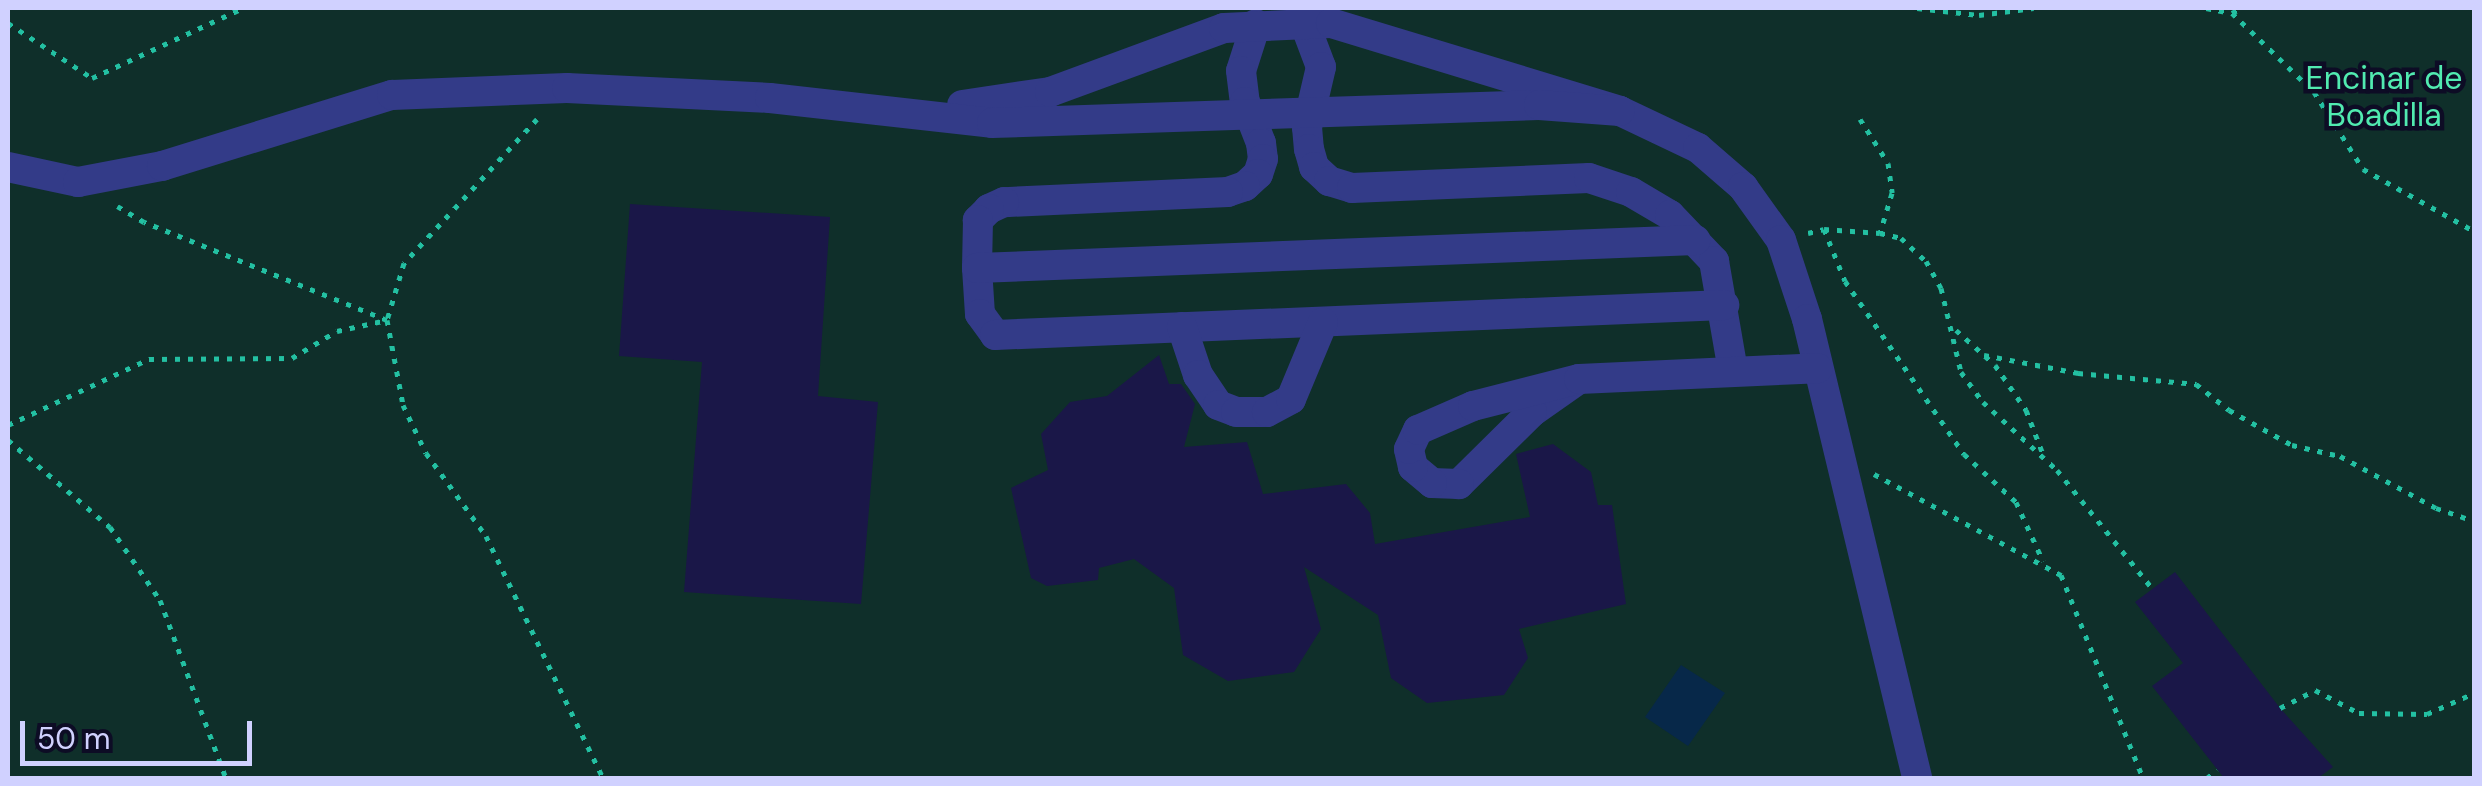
<!DOCTYPE html>
<html>
<head>
<meta charset="utf-8">
<style>
  body { margin:0 }
  #map { position:relative; width:2482px; height:786px; overflow:hidden; background:#0d0c25; font-family:"DM Sans",sans-serif }
  div>[style] { position:absolute }
  [style*='--x'] { left:calc(var(--x)*1px); top:calc(var(--y)*1px); width:calc(var(--w)*1px); rotate:calc(var(--a)*1deg) }
  .green>* { inset:0; background:#0f2f2a }
  .water>* { inset:0; background:#072849 }
  .building>* { inset:0; background:#1a1748 }
  .path>* { height:5px; margin-top:-2.5px; transform-origin:0; background:repeating-linear-gradient(90deg,#23c0a2 0 5px,transparent 0 13px) }
  .minor>* { height:30px; margin:-15px; padding:0 15px; transform-origin:15px; border-radius:15px; background:#333b88 }
  span { translate:-50% -50%; white-space:nowrap; text-align:center; line-height:1.15; -webkit-text-stroke:9px #0d0c25; paint-order:stroke }
  .park-label { font-size:32px; color:#51eab0 }
  .frame { position:absolute; inset:0; border:10px solid #d0d1ff; pointer-events:none }
  .scale { position:absolute; left:20px; top:721px; width:232px; height:45px; box-sizing:border-box; border:5px solid #d0d1ff; border-top:0; padding-left:12px; font-size:30px; line-height:35px; white-space:nowrap; color:#d0d1ff; -webkit-text-stroke:8px #0d0c25; paint-order:stroke }
</style>
</head>
<body>
<div id="map">
  <div class="green">
    <i style="clip-path:polygon(8px 8px,2474px 8px,2474px 778px,8px 778px)"></i>
  </div>
  <div class="water">
    <i style="clip-path:polygon(1681px 665px,1725px 693px,1688px 746px,1645px 717px)"></i>
  </div>
  <div class="building">
    <i style="clip-path:polygon(630px 204px,830px 217px,818px 396px,878px 402px,861px 604px,684px 592px,702px 362px,619px 356px)"></i>
    <i style="clip-path:polygon(1159px 355px,1169px 384px,1181px 384px,1195px 404px,1184px 447px,1247px 442px,1263px 494px,1346px 484px,1370px 513px,1375px 544px,1530px 517px,1516px 454px,1553px 444px,1591px 472px,1598px 505px,1612px 505px,1626px 604px,1519px 629px,1528px 658px,1504px 695px,1427px 703px,1391px 678px,1378px 615px,1304px 567px,1321px 629px,1294px 672px,1228px 681px,1183px 655px,1174px 588px,1134px 559px,1099px 568px,1098px 580px,1047px 586px,1031px 578px,1011px 488px,1048px 470px,1041px 434px,1070px 402px,1107px 396px)"></i>
    <i style="clip-path:polygon(2175px 572px,2280px 708px,2333px 767px,2318px 778px,2224px 778px,2152px 686px,2183px 663px,2135px 602px)"></i>
  </div>
  <div class="path">
    <i style="--x:1917;--y:8;--w:62;--a:6.4"></i>
    <i style="--x:1979;--y:15;--w:55;--a:-7.3"></i>
    <i style="--x:2206;--y:8;--w:26;--a:11"></i>
    <i style="--x:2232;--y:13;--w:114;--a:43.9"></i>
    <i style="--x:2314;--y:92;--w:91;--a:57.5"></i>
    <i style="--x:2363;--y:169;--w:127;--a:29.2"></i>
    <i style="--x:2232;--y:13;--w:10;--a:-29"></i>
    <i style="--x:8;--y:23;--w:100;--a:33.2"></i>
    <i style="--x:92;--y:78;--w:166;--a:-24.9"></i>
    <i style="--x:537;--y:119;--w:196;--a:132.7"></i>
    <i style="--x:404;--y:263;--w:59;--a:106.6"></i>
    <i style="--x:387;--y:320;--w:86;--a:79.3"></i>
    <i style="--x:403;--y:405;--w:53;--a:64.4"></i>
    <i style="--x:426;--y:453;--w:102;--a:54.1"></i>
    <i style="--x:486;--y:536;--w:269;--a:64.2"></i>
    <i style="--x:1860;--y:119;--w:52;--a:57.5"></i>
    <i style="--x:1888;--y:163;--w:30;--a:82"></i>
    <i style="--x:1892;--y:193;--w:42;--a:106.7"></i>
    <i style="--x:1824;--y:229;--w:56;--a:68"></i>
    <i style="--x:1845;--y:281;--w:210;--a:55.5"></i>
    <i style="--x:1964;--y:454;--w:71;--a:42.7"></i>
    <i style="--x:2016;--y:502;--w:65;--a:65.4"></i>
    <i style="--x:1808;--y:233;--w:16;--a:-14"></i>
    <i style="--x:1824;--y:229;--w:56;--a:4.1"></i>
    <i style="--x:1880;--y:233;--w:22;--a:13"></i>
    <i style="--x:1901;--y:238;--w:34;--a:43"></i>
    <i style="--x:1926;--y:261;--w:31;--a:61"></i>
    <i style="--x:1941;--y:288;--w:86;--a:76.6"></i>
    <i style="--x:1961;--y:372;--w:37;--a:54"></i>
    <i style="--x:1983;--y:402;--w:100;--a:42.6"></i>
    <i style="--x:2057;--y:470;--w:150;--a:51.2"></i>
    <i style="--x:1956;--y:330;--w:52;--a:41.9"></i>
    <i style="--x:1995;--y:365;--w:55;--a:55.4"></i>
    <i style="--x:2026;--y:410;--w:47;--a:68.9"></i>
    <i style="--x:1984;--y:355;--w:96;--a:10.8"></i>
    <i style="--x:2078;--y:373;--w:119;--a:5.3"></i>
    <i style="--x:2196;--y:384;--w:42;--a:38.2"></i>
    <i style="--x:2229;--y:410;--w:72;--a:29.1"></i>
    <i style="--x:2292;--y:445;--w:49;--a:12.9"></i>
    <i style="--x:2340;--y:456;--w:109;--a:28.4"></i>
    <i style="--x:2436;--y:508;--w:40;--a:18.9"></i>
    <i style="--x:8;--y:425;--w:156;--a:-25.1"></i>
    <i style="--x:149;--y:359;--w:143;--a:-0.4"></i>
    <i style="--x:292;--y:358;--w:52;--a:-31"></i>
    <i style="--x:337;--y:331;--w:51;--a:-12.4"></i>
    <i style="--x:387;--y:320;--w:262;--a:-158"></i>
    <i style="--x:144;--y:222;--w:31;--a:-149"></i>
    <i style="--x:8;--y:440;--w:134;--a:40.5"></i>
    <i style="--x:110;--y:527;--w:88;--a:55.6"></i>
    <i style="--x:160;--y:600;--w:190;--a:69.7"></i>
    <i style="--x:1874;--y:474;--w:213;--a:28.4"></i>
    <i style="--x:2061;--y:575;--w:219;--a:68"></i>
    <i style="--x:2280;--y:708;--w:39;--a:-27"></i>
    <i style="--x:2315;--y:690;--w:50;--a:27.6"></i>
    <i style="--x:2359;--y:713;--w:68;--a:0.8"></i>
    <i style="--x:2427;--y:714;--w:51;--a:-24.1"></i>
    <i style="--x:2207;--y:778;--w:13;--a:-39"></i>
  </div>
  <div class="minor">
    <i style="--x:1304;--y:22;--w:48;--a:69.3"></i>
    <i style="--x:1321;--y:67;--w:62;--a:103.1"></i>
    <i style="--x:1307;--y:127;--w:22;--a:85"></i>
    <i style="--x:1309;--y:149;--w:19;--a:74"></i>
    <i style="--x:1314;--y:167;--w:21;--a:43"></i>
    <i style="--x:1329;--y:181;--w:24;--a:17"></i>
    <i style="--x:1352;--y:188;--w:237;--a:-2.4"></i>
    <i style="--x:1589;--y:178;--w:44;--a:18.4"></i>
    <i style="--x:1631;--y:192;--w:45;--a:30.5"></i>
    <i style="--x:1670;--y:215;--w:64;--a:46.3"></i>
    <i style="--x:1714;--y:261;--w:112;--a:80.2"></i>
    <i style="--x:1256;--y:24;--w:49;--a:107.7"></i>
    <i style="--x:1241;--y:71;--w:31;--a:83"></i>
    <i style="--x:1245;--y:102;--w:44;--a:68.7"></i>
    <i style="--x:1261;--y:143;--w:16;--a:83"></i>
    <i style="--x:1263;--y:159;--w:16;--a:108"></i>
    <i style="--x:1258;--y:174;--w:18;--a:137"></i>
    <i style="--x:1245;--y:186;--w:18;--a:161"></i>
    <i style="--x:1228;--y:192;--w:224;--a:177.4"></i>
    <i style="--x:1004;--y:202;--w:17;--a:155"></i>
    <i style="--x:989;--y:209;--w:16;--a:135"></i>
    <i style="--x:978;--y:220;--w:48;--a:91.2"></i>
    <i style="--x:977;--y:268;--w:46;--a:86.3"></i>
    <i style="--x:980;--y:314;--w:26;--a:54"></i>
    <i style="--x:995;--y:335;--w:730;--a:-2.36"></i>
    <i style="--x:962;--y:105;--w:89;--a:-8.4"></i>
    <i style="--x:1050;--y:92;--w:185;--a:-20.2"></i>
    <i style="--x:1224;--y:28;--w:107;--a:-2.7"></i>
    <i style="--x:1331;--y:23;--w:302;--a:16.9"></i>
    <i style="--x:1620;--y:111;--w:86;--a:25.4"></i>
    <i style="--x:1698;--y:148;--w:60;--a:40.9"></i>
    <i style="--x:1743;--y:187;--w:65;--a:54.4"></i>
    <i style="--x:1781;--y:240;--w:83;--a:71.8"></i>
    <i style="--x:1807;--y:319;--w:472;--a:76.5"></i>
    <i style="--x:8;--y:167;--w:72;--a:12.1"></i>
    <i style="--x:78;--y:182;--w:86;--a:-10.8"></i>
    <i style="--x:162;--y:166;--w:241;--a:-17.2"></i>
    <i style="--x:392;--y:95;--w:175;--a:-2.3"></i>
    <i style="--x:567;--y:88;--w:203;--a:2.8"></i>
    <i style="--x:770;--y:98;--w:223;--a:6.4"></i>
    <i style="--x:992;--y:123;--w:547;--a:-1.88"></i>
    <i style="--x:1539;--y:105;--w:81;--a:4.2"></i>
    <i style="--x:977;--y:268;--w:719;--a:-2.23"></i>
    <i style="--x:1182;--y:327;--w:51;--a:71.6"></i>
    <i style="--x:1198;--y:375;--w:36;--a:56"></i>
    <i style="--x:1218;--y:405;--w:19;--a:21"></i>
    <i style="--x:1236;--y:412;--w:31;--a:0"></i>
    <i style="--x:1267;--y:412;--w:27;--a:-28"></i>
    <i style="--x:1291;--y:399;--w:83;--a:-67.4"></i>
    <i style="--x:1579;--y:379;--w:57;--a:144.9"></i>
    <i style="--x:1532;--y:412;--w:103;--a:135.4"></i>
    <i style="--x:1459;--y:484;--w:27;--a:-178"></i>
    <i style="--x:1432;--y:483;--w:25;--a:-140"></i>
    <i style="--x:1413;--y:467;--w:18;--a:-103"></i>
    <i style="--x:1409;--y:449;--w:21;--a:-65"></i>
    <i style="--x:1418;--y:430;--w:60;--a:-23.6"></i>
    <i style="--x:1473;--y:406;--w:109;--a:-14.3"></i>
    <i style="--x:1579;--y:379;--w:239;--a:-2.6"></i>
  </div>
  <div class="park-label">
    <span style="left:2384px;top:97px">Encinar de<br>Boadilla</span>
  </div>
  <div class="frame"></div>
  <div class="scale">50 m</div>
</div>
</body>
</html>
